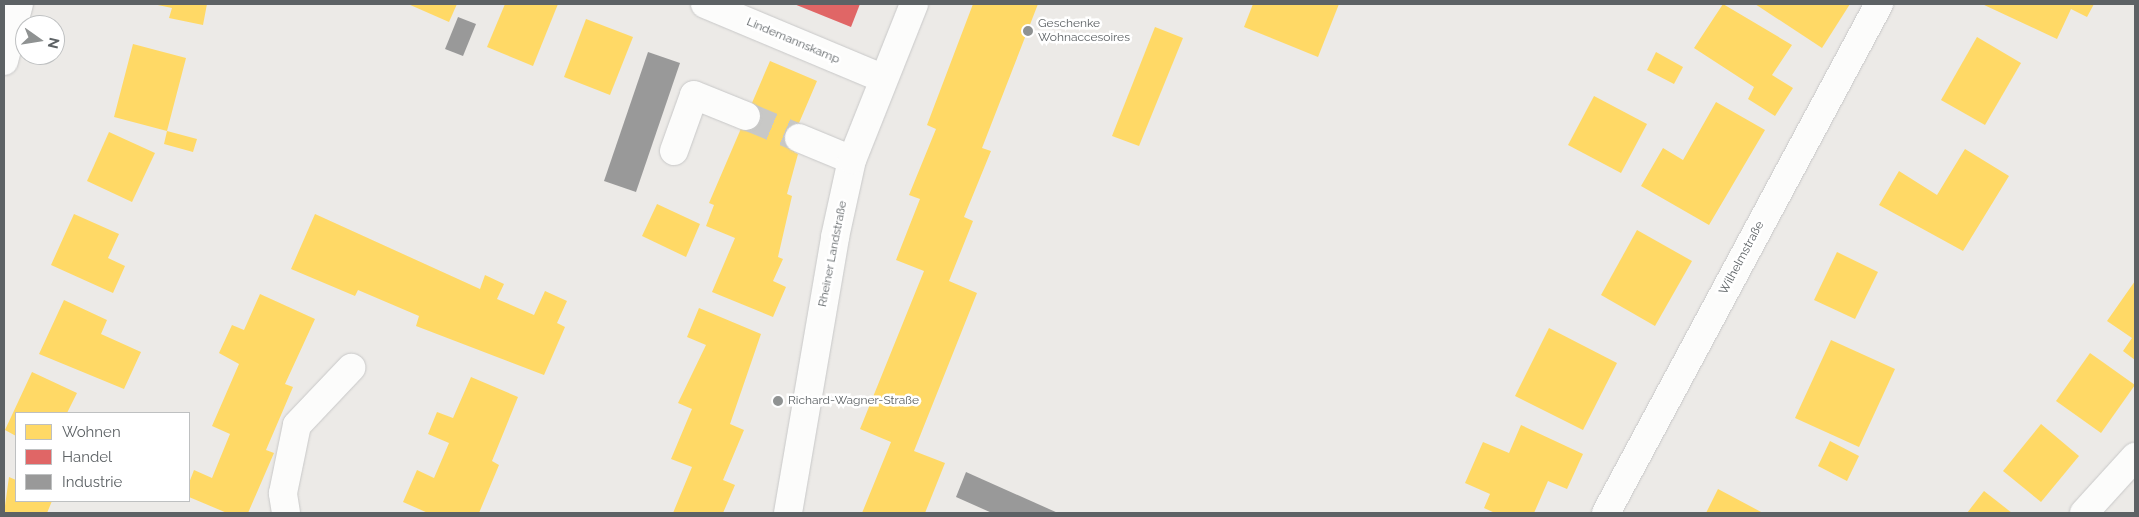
<!DOCTYPE html>
<html>
<head>
<meta charset="utf-8">
<style>
  body { margin:0 }
  #map { position:relative; width:2139px; height:517px; overflow:hidden; background:#eceae7; font-family:Raleway,sans-serif }
  div>[style] { position:absolute }
  [style*='--x'] { left:calc(var(--x)*1px); top:calc(var(--y)*1px); width:calc(var(--w)*1px); rotate:calc(var(--a)*1deg) }
  .homes>* { inset:0; background:#ffd966 }
  .shops>* { inset:0; background:#e06666 }
  .industry>* { inset:0; background:#999 }
  .minor-tunnel>* { height:28px; margin-top:-14px; transform-origin:0; background:repeating-linear-gradient(90deg,#c8c8c6 0 28px,transparent 0 42px) }
  .roads { filter:drop-shadow(0 0 1px #c8c8c8) drop-shadow(0 0 1px #c8c8c8) }
  .minor>* { height:28px; margin:-14px; padding:0 14px; transform-origin:14px; border-radius:14px; background:#fcfcfb }
  .dots>* { width:14px; height:14px; translate:-50% -50%; box-sizing:border-box; border:2px solid #fff; border-radius:50% }
  span { translate:-50% -50%; white-space:nowrap; text-align:center; line-height:1.15; -webkit-text-stroke:5px #fff; paint-order:stroke }
  .poi-label { font-size:12px; color:#5d6265 }
  .left { translate:0 -50%; text-align:left }
  .street-label { font-size:12px; color:#5d6265 }
  .frame { position:absolute; inset:0; border:5px solid #5d6265; pointer-events:none }
  .legend { position:absolute; left:15px; top:412px; width:175px; height:90px; box-sizing:border-box; background:#fff; border:1px solid #bec0c1; margin:0; padding:6px 9px; list-style:none; font-size:15px; color:#5d6265 }
  .legend li { display:flex; align-items:center; gap:10px; height:25px }
  .legend b { width:25px; border:1px solid #bec0c1 }
  .north { position:absolute; left:15px; top:15px; width:50px; height:50px; box-sizing:border-box; background:#fff; border:1px solid #bec0c1; border-radius:50%; rotate:103deg; font-size:14px; font-weight:700; line-height:20px; text-align:center; color:#5d6265 }
  .north::after { content:''; display:block; margin:auto; width:18px; height:22px; background:#8f9292; clip-path:polygon(50% 0,100% 100%,50% 72%,0 100%) }
</style>
</head>
<body>
<div id="map">
  <div class="homes">
    <i style="clip-path:polygon(153px 4px,207px 4px,203px 25px,169px 18px,172px 8px)"></i>
    <i style="clip-path:polygon(408px 4px,457px 4px,449px 22px)"></i>
    <i style="clip-path:polygon(505px 4px,558px 4px,533px 66px,487px 47px)"></i>
    <i style="clip-path:polygon(973px 4px,1038px 4px,982px 148px,991px 151px,964px 217px,973px 221px,949px 281px,977px 293px,914px 451px,945px 463px,925px 513px,862px 513px,891px 442px,860px 429px,924px 271px,896px 260px,920px 199px,909px 195px,936px 129px,927px 125px)"></i>
    <i style="clip-path:polygon(1253px 4px,1339px 4px,1318px 57px,1244px 27px)"></i>
    <i style="clip-path:polygon(1723px 4px,1792px 45px,1772px 75px,1793px 88px,1775px 116px,1748px 99px,1754px 87px,1694px 48px)"></i>
    <i style="clip-path:polygon(1755px 4px,1850px 4px,1822px 48px)"></i>
    <i style="clip-path:polygon(1982px 4px,2094px 4px,2087px 17px,2071px 9px,2057px 39px)"></i>
    <i style="clip-path:polygon(586px 19px,633px 37px,610px 95px,564px 77px)"></i>
    <i style="clip-path:polygon(1155px 27px,1183px 38px,1139px 146px,1112px 136px)"></i>
    <i style="clip-path:polygon(1977px 37px,2021px 63px,1985px 125px,1941px 100px)"></i>
    <i style="clip-path:polygon(133px 44px,186px 58px,167px 131px,197px 139px,193px 152px,164px 144px,167px 131px,114px 117px)"></i>
    <i style="clip-path:polygon(1656px 52px,1683px 67px,1674px 84px,1647px 70px)"></i>
    <i style="clip-path:polygon(770px 61px,817px 81px,796px 130px,802px 132px,794px 152px,798px 154px,787px 194px,792px 196px,778px 257px,783px 259px,773px 281px,786px 287px,773px 317px,712px 292px,735px 238px,706px 226px,714px 205px,709px 203px)"></i>
    <i style="clip-path:polygon(1594px 96px,1647px 124px,1621px 173px,1568px 145px)"></i>
    <i style="clip-path:polygon(1716px 102px,1765px 130px,1709px 225px,1641px 186px,1663px 148px,1683px 160px)"></i>
    <i style="clip-path:polygon(109px 132px,155px 153px,132px 202px,87px 181px)"></i>
    <i style="clip-path:polygon(1965px 149px,2009px 176px,1963px 251px,1879px 205px,1899px 171px,1937px 195px)"></i>
    <i style="clip-path:polygon(657px 204px,700px 224px,686px 257px,642px 236px)"></i>
    <i style="clip-path:polygon(74px 214px,119px 234px,108px 258px,125px 266px,113px 293px,51px 265px)"></i>
    <i style="clip-path:polygon(315px 214px,480px 289px,485px 275px,504px 284px,497px 299px,534px 315px,545px 291px,567px 301px,557px 323px,565px 327px,544px 375px,416px 326px,419px 316px,358px 290px,355px 296px,291px 269px)"></i>
    <i style="clip-path:polygon(1637px 230px,1692px 261px,1655px 326px,1601px 295px)"></i>
    <i style="clip-path:polygon(1837px 252px,1878px 272px,1855px 319px,1814px 300px)"></i>
    <i style="clip-path:polygon(2135px 281px,2135px 360px,2123px 351px,2132px 338px,2107px 321px)"></i>
    <i style="clip-path:polygon(260px 294px,315px 319px,285px 384px,293px 387px,266px 450px,274px 453px,248px 513px,227px 513px,189px 497px,189px 483px,194px 470px,212px 478px,230px 434px,212px 426px,239px 364px,219px 353px,232px 325px,244px 330px)"></i>
    <i style="clip-path:polygon(64px 300px,107px 320px,101px 334px,141px 352px,124px 389px,39px 354px)"></i>
    <i style="clip-path:polygon(699px 308px,761px 334px,730px 424px,744px 430px,723px 480px,735px 485px,723px 513px,673px 513px,692px 467px,671px 459px,692px 409px,678px 403px,706px 345px,687px 337px)"></i>
    <i style="clip-path:polygon(1549px 328px,1617px 363px,1583px 430px,1515px 396px)"></i>
    <i style="clip-path:polygon(1831px 340px,1895px 369px,1859px 447px,1795px 418px)"></i>
    <i style="clip-path:polygon(2090px 353px,2135px 385px,2101px 433px,2056px 401px)"></i>
    <i style="clip-path:polygon(32px 372px,77px 393px,67px 413px,16px 413px,16px 436px,5px 430px)"></i>
    <i style="clip-path:polygon(471px 377px,518px 397px,492px 461px,499px 465px,479px 513px,428px 513px,403px 502px,417px 470px,434px 478px,449px 443px,428px 434px,437px 412px,453px 418px)"></i>
    <i style="clip-path:polygon(2041px 424px,2079px 456px,2041px 502px,2003px 471px)"></i>
    <i style="clip-path:polygon(1521px 425px,1583px 454px,1567px 489px,1548px 481px,1534px 513px,1495px 513px,1484px 508px,1490px 494px,1465px 483px,1483px 442px,1509px 453px)"></i>
    <i style="clip-path:polygon(1830px 441px,1859px 456px,1847px 481px,1818px 466px)"></i>
    <i style="clip-path:polygon(9px 477px,16px 480px,16px 501px,52px 501px,47px 513px,4px 513px)"></i>
    <i style="clip-path:polygon(1718px 489px,1763px 513px,1706px 513px)"></i>
    <i style="clip-path:polygon(1984px 491px,2012px 513px,1967px 513px)"></i>
  </div>
  <div class="shops">
    <i style="clip-path:polygon(794px 4px,860px 4px,851px 27px)"></i>
  </div>
  <div class="industry">
    <i style="clip-path:polygon(458px 17px,476px 24px,463px 56px,445px 49px)"></i>
    <i style="clip-path:polygon(648px 52px,680px 63px,636px 192px,604px 181px)"></i>
    <i style="clip-path:polygon(966px 472px,1058px 513px,992px 513px,956px 497px)"></i>
  </div>
  <div class="minor-tunnel">
    <i style="--x:746;--y:116;--w:57;--a:22.5"></i>
  </div>
  <div class="roads">
    <div class="minor">
      <i style="--x:705;--y:4;--w:192;--a:22.7"></i>
      <i style="--x:4;--y:61;--w:59;--a:-75.3"></i>
      <i style="--x:799;--y:138;--w:57;--a:22.5"></i>
      <i style="--x:674;--y:151;--w:59;--a:-70.3"></i>
      <i style="--x:694;--y:95;--w:56;--a:22"></i>
      <i style="--x:286;--y:513;--w:20;--a:-99"></i>
      <i style="--x:283;--y:493;--w:69;--a:-78.4"></i>
      <i style="--x:297;--y:425;--w:79;--a:-46.5"></i>
      <i style="--x:788;--y:513;--w:280;--a:-80.3"></i>
      <i style="--x:835;--y:237;--w:79;--a:-77.6"></i>
      <i style="--x:852;--y:160;--w:168;--a:-68.3"></i>
      <i style="--x:1606;--y:513;--w:578;--a:-61.79"></i>
      <i style="--x:2084;--y:513;--w:76;--a:-47.7"></i>
    </div>
  </div>
  <div class="dots">
    <i style="left:1028px;top:31px;background:#8f9292"></i>
    <i style="left:778px;top:401px;background:#8f9292"></i>
  </div>
  <div class="poi-label">
    <span class="left" style="left:1038px;top:31px">Geschenke<br>Wohnaccesoires</span>
    <span class="left" style="left:788px;top:401px">Richard-Wagner-Straße</span>
  </div>
  <div class="street-label">
    <span style="left:793px;top:41px;rotate:23deg">Lindemannskamp</span>
    <span style="left:833px;top:254px;rotate:-79deg">Rheiner Landstraße</span>
    <span style="left:1742px;top:258px;rotate:-62deg">Wilhelmstraße</span>
  </div>
  <div class="frame"></div>
  <ul class="legend">
  <li><b style="height:14px;background:#ffd966"></b>Wohnen</li>
  <li><b style="height:14px;background:#e06666"></b>Handel</li>
  <li><b style="height:14px;background:#999"></b>Industrie</li>
  </ul>
  <div class="north">N</div>
</div>
</body>
</html>
